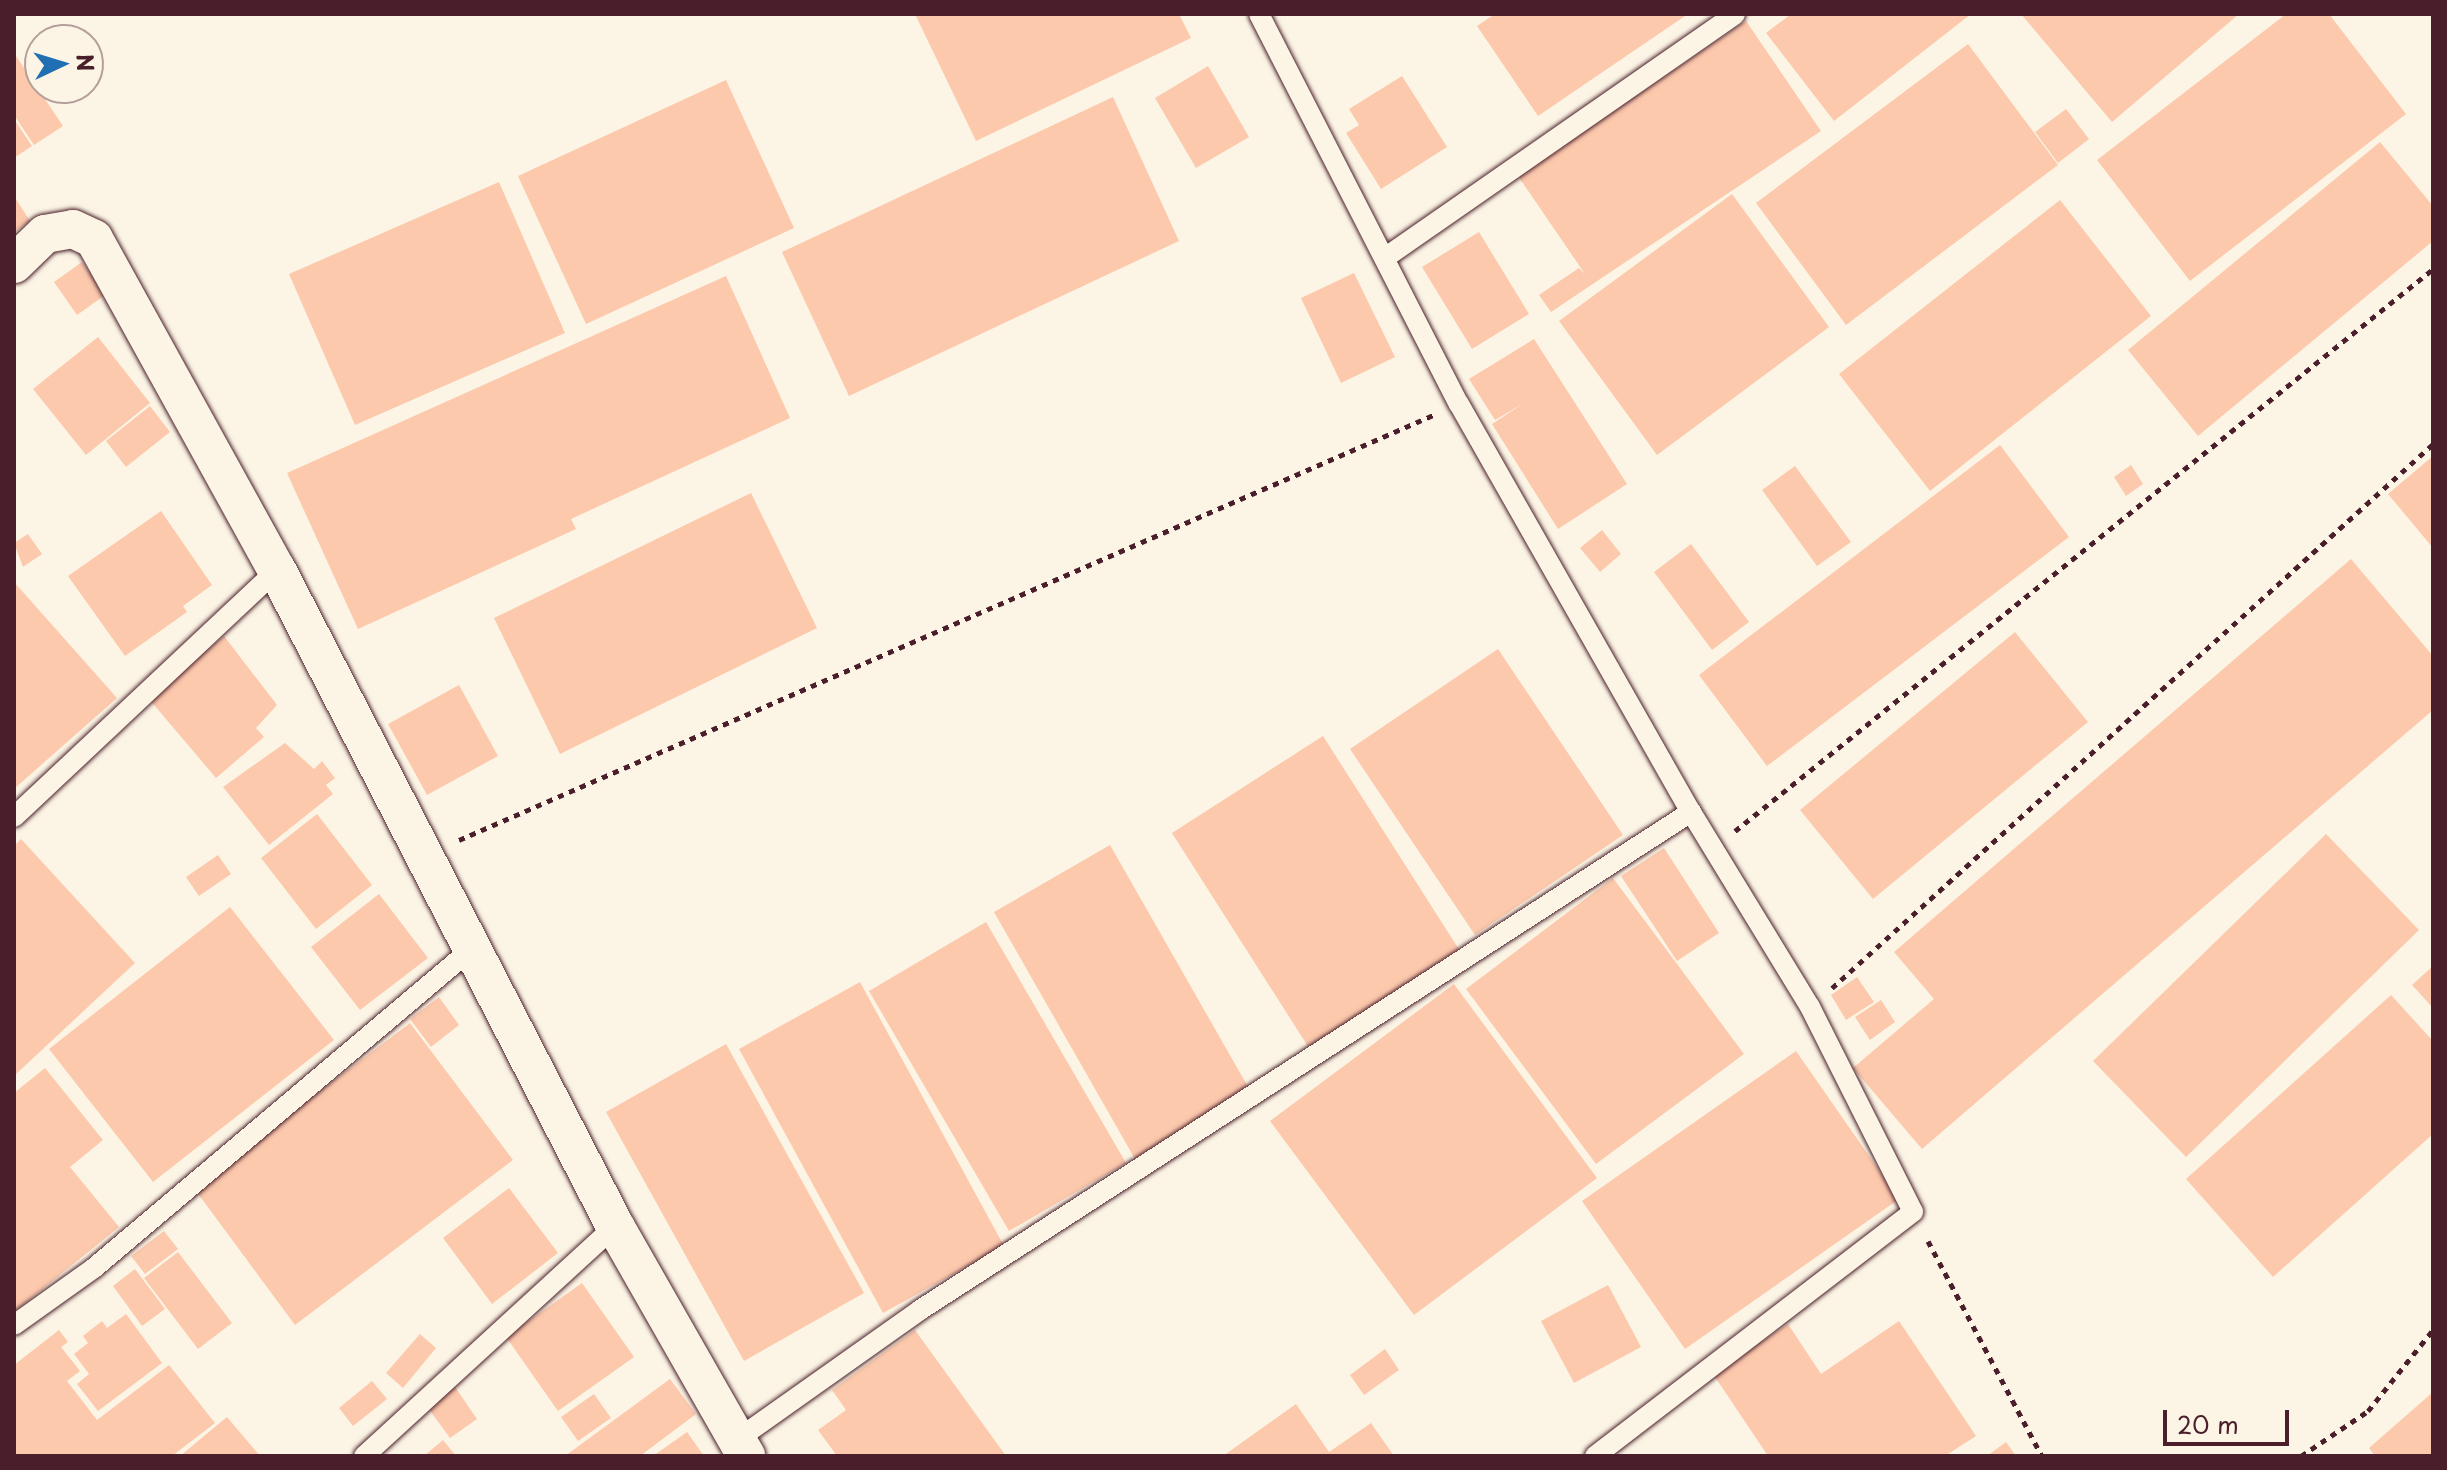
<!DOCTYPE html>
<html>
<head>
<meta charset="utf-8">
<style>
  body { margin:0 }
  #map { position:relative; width:2447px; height:1470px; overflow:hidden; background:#fcf5e5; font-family:"Playpen Sans",sans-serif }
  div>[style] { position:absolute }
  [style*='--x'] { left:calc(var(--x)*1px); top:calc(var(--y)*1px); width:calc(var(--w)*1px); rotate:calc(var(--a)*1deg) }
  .building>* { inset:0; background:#fcc9ad }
  .path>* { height:5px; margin-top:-2.5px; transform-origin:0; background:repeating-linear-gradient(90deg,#4a1f2b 0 6px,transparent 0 12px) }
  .roads { filter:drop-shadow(0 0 2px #4a1f2b) drop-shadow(0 0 2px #4a1f2b) }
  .lane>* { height:20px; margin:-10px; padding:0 10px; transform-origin:10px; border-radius:10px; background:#fcf5e5 }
  .street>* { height:38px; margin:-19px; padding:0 19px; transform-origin:19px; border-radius:19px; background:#fcf5e5 }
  span { translate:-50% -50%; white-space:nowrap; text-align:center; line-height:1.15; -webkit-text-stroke:8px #fcf5e5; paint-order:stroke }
  .frame { position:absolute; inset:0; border:16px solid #4a1f2b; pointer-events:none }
  .north { position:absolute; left:24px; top:24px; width:80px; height:80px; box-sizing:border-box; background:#fcf5e5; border:2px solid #b59f9b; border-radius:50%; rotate:86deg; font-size:22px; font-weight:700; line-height:32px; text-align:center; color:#4a1f2b }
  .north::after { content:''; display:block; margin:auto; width:28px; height:36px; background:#1f6fb2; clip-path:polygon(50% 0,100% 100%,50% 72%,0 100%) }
  .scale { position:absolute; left:2163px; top:1410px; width:126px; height:36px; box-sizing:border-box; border:4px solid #4a1f2b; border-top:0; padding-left:10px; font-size:24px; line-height:28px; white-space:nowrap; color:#4a1f2b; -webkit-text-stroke:6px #fcf5e5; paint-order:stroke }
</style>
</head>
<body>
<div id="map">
  <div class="building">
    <i style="clip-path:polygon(915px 14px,1179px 14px,1191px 38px,976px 141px)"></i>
    <i style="clip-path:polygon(1495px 14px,1688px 14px,1538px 116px,1477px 26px)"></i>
    <i style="clip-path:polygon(1791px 14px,1971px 14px,1834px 121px,1766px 33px)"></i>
    <i style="clip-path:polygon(2021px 14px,2239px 14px,2112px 122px)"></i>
    <i style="clip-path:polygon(2286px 14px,2329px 14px,2406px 114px,2190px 281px,2097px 160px)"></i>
    <i style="clip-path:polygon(1746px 21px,1821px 131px,1551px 312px,1539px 295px,1579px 268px,1585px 274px,1518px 176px)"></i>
    <i style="clip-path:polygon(1968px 44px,2058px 165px,1846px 325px,1756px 203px)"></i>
    <i style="clip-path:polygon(16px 56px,63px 126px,34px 145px,14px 115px)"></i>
    <i style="clip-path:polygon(1208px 66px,1249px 137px,1196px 168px,1155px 98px)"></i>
    <i style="clip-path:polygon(1402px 76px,1447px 147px,1381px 189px,1346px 133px,1359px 125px,1349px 109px)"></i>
    <i style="clip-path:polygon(726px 80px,794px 228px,586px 324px,518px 176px)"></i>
    <i style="clip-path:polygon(1113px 97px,1179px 241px,849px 396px,782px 252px)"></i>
    <i style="clip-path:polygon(2066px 109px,2089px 139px,2058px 163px,2035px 132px)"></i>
    <i style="clip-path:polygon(14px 119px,32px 146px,14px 158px)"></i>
    <i style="clip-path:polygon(2380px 142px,2433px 206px,2433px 241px,2198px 436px,2128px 350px)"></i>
    <i style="clip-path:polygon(499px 182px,565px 333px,355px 425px,289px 274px)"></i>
    <i style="clip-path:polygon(1732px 194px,1829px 327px,1657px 455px,1559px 321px)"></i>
    <i style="clip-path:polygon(14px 196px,30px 221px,14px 232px)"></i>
    <i style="clip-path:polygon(2060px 200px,2151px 316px,1930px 491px,1839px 374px)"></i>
    <i style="clip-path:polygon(1479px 232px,1529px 314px,1472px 349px,1422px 267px)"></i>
    <i style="clip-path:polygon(82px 262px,105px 295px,77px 315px,54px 282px)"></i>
    <i style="clip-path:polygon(1354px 273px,1395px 357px,1341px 383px,1301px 298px)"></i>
    <i style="clip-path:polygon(726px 276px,790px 418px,571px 519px,576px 529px,358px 629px,287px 473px)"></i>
    <i style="clip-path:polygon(98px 337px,150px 403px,86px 455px,33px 389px)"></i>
    <i style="clip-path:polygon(1534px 339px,1627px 484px,1558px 529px,1492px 424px,1524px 403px,1495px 420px,1469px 379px)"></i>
    <i style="clip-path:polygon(150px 406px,170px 432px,126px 467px,106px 441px)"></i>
    <i style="clip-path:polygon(2000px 445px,2069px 537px,1767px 766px,1699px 675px)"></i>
    <i style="clip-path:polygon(2433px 456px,2433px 548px,2388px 494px)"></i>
    <i style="clip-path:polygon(2131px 465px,2143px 484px,2126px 496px,2114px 477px)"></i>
    <i style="clip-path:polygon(1795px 466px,1851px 542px,1817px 566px,1762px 490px)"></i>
    <i style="clip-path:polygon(751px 493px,817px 628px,560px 754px,494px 618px)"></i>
    <i style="clip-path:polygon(161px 511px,212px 585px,183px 606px,187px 612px,125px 656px,68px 576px)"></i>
    <i style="clip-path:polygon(1602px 530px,1621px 554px,1600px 572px,1580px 548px)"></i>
    <i style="clip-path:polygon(28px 534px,42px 554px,23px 567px,14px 543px)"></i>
    <i style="clip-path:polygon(1691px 544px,1749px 622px,1712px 650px,1654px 572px)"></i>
    <i style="clip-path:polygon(2351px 559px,2433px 656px,2433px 710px,1922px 1149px,1853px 1068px,1934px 999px,1894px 952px)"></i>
    <i style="clip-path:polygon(14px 582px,117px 698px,14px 789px)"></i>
    <i style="clip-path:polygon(2015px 632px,2088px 722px,1873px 899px,1800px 810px)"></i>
    <i style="clip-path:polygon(224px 636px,277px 705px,256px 728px,264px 737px,216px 778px,149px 699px)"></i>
    <i style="clip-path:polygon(1498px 649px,1623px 835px,1475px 935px,1350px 749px)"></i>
    <i style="clip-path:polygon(459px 685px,498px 756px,427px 795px,388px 724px)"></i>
    <i style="clip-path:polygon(1323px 736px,1460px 951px,1309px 1048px,1172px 833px)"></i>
    <i style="clip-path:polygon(285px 743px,314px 769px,322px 761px,335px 778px,326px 785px,333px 794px,269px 845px,223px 787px)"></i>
    <i style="clip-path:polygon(317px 814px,372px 885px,316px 929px,261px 858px)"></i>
    <i style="clip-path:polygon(2326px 834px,2419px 930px,2186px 1157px,2093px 1061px)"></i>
    <i style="clip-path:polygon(21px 839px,135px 963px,14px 1076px,14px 846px)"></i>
    <i style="clip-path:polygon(1110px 845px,1251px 1092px,1135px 1159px,994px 912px)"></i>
    <i style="clip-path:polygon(1664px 848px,1719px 933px,1677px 961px,1621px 876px)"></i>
    <i style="clip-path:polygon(218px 855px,231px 874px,199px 896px,186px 877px)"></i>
    <i style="clip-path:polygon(1613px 878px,1744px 1054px,1596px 1164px,1466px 989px)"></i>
    <i style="clip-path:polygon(379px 894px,428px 958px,360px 1010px,311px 947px)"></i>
    <i style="clip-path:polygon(230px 907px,334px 1040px,153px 1182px,49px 1049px)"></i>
    <i style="clip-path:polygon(986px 922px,1126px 1163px,1009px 1231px,869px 991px)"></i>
    <i style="clip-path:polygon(2433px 966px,2433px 1008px,2412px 985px)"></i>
    <i style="clip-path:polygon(1857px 977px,1874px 1002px,1846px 1020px,1831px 995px)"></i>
    <i style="clip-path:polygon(860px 982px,1004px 1246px,883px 1313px,739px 1049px)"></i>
    <i style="clip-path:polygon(1454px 984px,1597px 1178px,1414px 1315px,1270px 1121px)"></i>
    <i style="clip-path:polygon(2391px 995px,2433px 1041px,2433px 1134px,2273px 1277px,2186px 1179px)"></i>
    <i style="clip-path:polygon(439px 997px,459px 1025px,431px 1047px,410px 1019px)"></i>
    <i style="clip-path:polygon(1881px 1000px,1895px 1022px,1870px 1040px,1855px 1017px)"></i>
    <i style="clip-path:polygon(410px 1023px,513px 1160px,295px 1325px,193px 1187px)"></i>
    <i style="clip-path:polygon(726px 1044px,864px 1293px,744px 1361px,606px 1112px)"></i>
    <i style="clip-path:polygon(1796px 1051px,1899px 1199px,1685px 1349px,1582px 1201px)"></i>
    <i style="clip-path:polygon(45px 1068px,103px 1140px,70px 1167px,119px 1227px,14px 1312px,14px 1093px)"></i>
    <i style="clip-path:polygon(509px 1188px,558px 1253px,492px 1304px,443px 1238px)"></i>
    <i style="clip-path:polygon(164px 1231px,178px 1249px,145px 1274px,131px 1256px)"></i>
    <i style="clip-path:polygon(178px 1252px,232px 1323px,198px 1349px,144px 1278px)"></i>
    <i style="clip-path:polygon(135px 1269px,165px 1309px,142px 1326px,113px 1286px)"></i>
    <i style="clip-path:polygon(582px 1283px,634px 1357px,558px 1411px,506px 1337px)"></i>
    <i style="clip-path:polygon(1608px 1285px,1641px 1347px,1574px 1383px,1541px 1321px)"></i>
    <i style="clip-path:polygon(126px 1314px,162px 1363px,98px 1411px,77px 1384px,89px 1374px,74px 1354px,88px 1343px,83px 1336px,102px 1321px,107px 1328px)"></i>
    <i style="clip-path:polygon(1899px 1321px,1976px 1436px,1945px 1456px,1768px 1456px,1713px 1374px,1788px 1324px,1821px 1374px)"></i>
    <i style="clip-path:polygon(59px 1330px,68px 1342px,61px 1347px,80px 1371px,67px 1381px,97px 1420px,169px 1365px,215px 1423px,172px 1456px,14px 1456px,14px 1365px)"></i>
    <i style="clip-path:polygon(915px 1330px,1006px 1456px,837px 1456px,818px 1430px,846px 1410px,832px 1390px)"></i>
    <i style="clip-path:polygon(420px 1334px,436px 1348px,403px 1388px,386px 1373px)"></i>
    <i style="clip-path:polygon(1385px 1349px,1399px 1370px,1364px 1395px,1350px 1375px)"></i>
    <i style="clip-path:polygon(670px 1379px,696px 1414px,640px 1456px,565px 1456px)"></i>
    <i style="clip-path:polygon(372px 1381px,387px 1399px,353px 1426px,339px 1408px)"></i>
    <i style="clip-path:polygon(453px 1384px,477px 1419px,450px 1438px,425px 1404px)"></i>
    <i style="clip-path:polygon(2433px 1392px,2433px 1456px,2375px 1456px,2369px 1448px)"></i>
    <i style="clip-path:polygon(594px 1394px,611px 1418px,578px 1441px,561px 1417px)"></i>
    <i style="clip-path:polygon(1296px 1404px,1329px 1452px,1371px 1423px,1394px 1456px,1223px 1456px)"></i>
    <i style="clip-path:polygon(227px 1417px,260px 1456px,180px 1456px)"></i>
    <i style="clip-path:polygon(687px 1432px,704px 1456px,653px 1456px)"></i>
    <i style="clip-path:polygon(443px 1440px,456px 1456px,424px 1456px)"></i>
    <i style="clip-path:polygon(2006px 1442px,2016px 1456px,1987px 1456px)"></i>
  </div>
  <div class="path">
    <i style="--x:1735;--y:831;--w:896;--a:-38.84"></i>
    <i style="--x:459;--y:840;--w:1063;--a:-23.57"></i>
    <i style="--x:1832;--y:988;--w:811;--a:-42.15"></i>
    <i style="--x:1928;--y:1241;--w:243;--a:62.1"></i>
    <i style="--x:2301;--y:1456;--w:81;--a:-33.9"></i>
    <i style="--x:2368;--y:1411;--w:104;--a:-51.3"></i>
  </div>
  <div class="roads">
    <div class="lane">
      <i style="--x:1259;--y:14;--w:438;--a:62.9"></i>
      <i style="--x:1459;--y:404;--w:469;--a:60.4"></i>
      <i style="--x:1691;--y:812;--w:228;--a:58.6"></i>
      <i style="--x:1810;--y:1007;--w:229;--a:63.3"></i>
      <i style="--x:1913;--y:1212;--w:401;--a:142.5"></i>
      <i style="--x:1386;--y:257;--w:425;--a:-34.8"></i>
      <i style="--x:14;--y:817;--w:361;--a:-43.2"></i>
      <i style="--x:14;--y:1325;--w:98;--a:-35.5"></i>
      <i style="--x:94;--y:1268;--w:495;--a:-40.2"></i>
      <i style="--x:738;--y:1439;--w:223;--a:-35.3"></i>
      <i style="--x:920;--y:1310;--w:918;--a:-32.86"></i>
      <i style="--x:364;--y:1456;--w:340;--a:-42.5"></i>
    </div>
    <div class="street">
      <i style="--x:14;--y:264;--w:43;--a:-44.1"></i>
      <i style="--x:45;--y:234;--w:28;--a:-10"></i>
      <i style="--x:73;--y:229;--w:23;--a:25"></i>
      <i style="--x:94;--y:239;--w:378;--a:61.1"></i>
      <i style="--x:277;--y:570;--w:738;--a:62.74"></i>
      <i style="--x:615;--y:1226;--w:265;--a:60.3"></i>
    </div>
  </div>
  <div class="frame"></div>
  <div class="north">N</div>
  <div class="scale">20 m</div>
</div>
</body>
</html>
